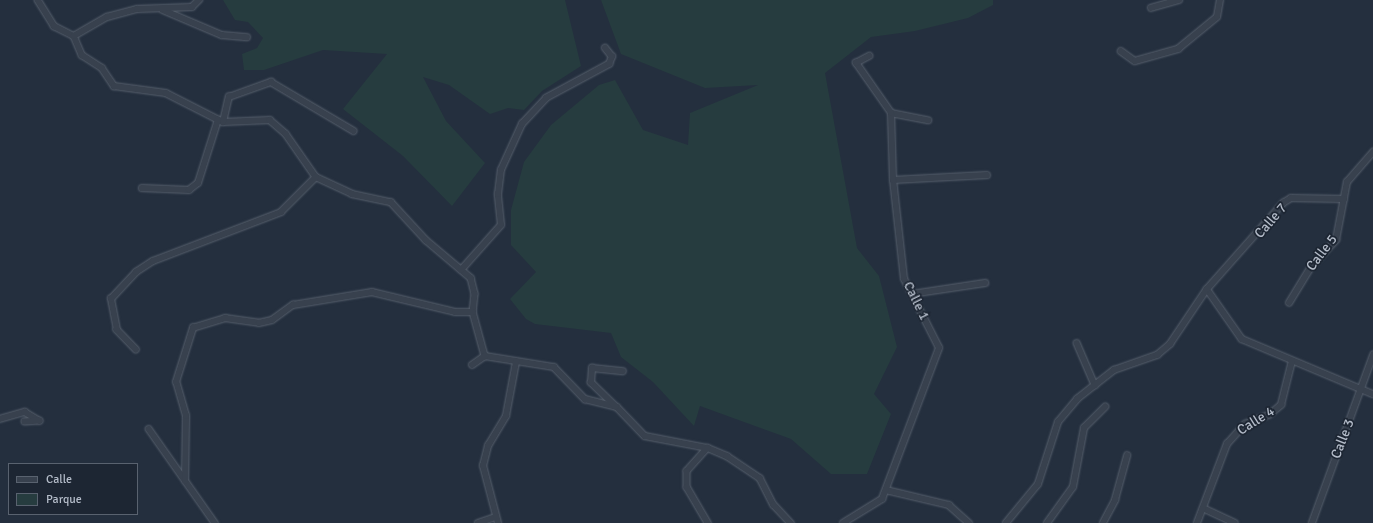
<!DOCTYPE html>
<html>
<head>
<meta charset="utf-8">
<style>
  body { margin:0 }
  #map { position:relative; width:1373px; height:523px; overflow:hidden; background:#242f3e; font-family:Signika,sans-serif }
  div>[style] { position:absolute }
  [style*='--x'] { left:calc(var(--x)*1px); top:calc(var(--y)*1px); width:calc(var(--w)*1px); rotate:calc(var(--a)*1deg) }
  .green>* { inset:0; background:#263c3f }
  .roads { filter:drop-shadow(0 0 1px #565f6c) drop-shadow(0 0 1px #565f6c) }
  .minor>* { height:5.5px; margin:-2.75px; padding:0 2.75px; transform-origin:2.75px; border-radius:2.75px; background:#38414e }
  span { translate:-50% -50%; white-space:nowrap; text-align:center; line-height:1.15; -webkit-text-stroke:3.5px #1d2633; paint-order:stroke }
  .street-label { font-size:14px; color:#b4bcc9 }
  .legend { position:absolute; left:8px; top:463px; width:130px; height:52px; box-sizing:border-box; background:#1d2633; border:1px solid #59626f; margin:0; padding:5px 7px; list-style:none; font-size:12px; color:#b4bcc9 }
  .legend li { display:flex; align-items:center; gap:8px; height:20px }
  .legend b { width:20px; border:1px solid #59626f }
</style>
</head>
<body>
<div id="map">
  <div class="green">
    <i style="clip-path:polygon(223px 0,565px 0,581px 66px,542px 91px,524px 110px,508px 108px,490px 114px,449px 85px,423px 77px,446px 121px,485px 163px,452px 206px,403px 156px,343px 109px,387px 54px,323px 50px,264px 70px,244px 70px,242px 54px,257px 48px,263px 38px,248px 22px,235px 20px)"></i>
    <i style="clip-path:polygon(601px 0,993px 0,993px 5px,968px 18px,915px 31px,871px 37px,825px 73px,857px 248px,879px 276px,897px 347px,874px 394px,891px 414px,867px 474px,831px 474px,791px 439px,700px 406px,694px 426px,653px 382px,621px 357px,611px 333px,535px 324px,526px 319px,510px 299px,536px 272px,511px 245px,511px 210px,524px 162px,551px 125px,599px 85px,615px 80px,643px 130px,688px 145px,690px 113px,758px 85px,705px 88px,621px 54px)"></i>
  </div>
  <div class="roads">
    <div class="minor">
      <i style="--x:38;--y:0;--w:31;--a:58"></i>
      <i style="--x:54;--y:26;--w:22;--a:27"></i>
      <i style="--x:74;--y:36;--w:21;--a:67"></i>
      <i style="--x:82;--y:55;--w:24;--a:33"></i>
      <i style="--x:102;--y:68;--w:22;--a:56"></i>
      <i style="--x:114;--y:86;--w:52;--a:7.7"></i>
      <i style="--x:166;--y:93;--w:64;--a:27"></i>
      <i style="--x:223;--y:122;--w:47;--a:-2.4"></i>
      <i style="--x:270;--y:120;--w:21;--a:41"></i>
      <i style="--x:286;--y:134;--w:52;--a:55.1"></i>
      <i style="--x:316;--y:177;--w:40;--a:25"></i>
      <i style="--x:352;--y:194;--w:40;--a:12"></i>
      <i style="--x:391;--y:202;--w:52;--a:47.4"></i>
      <i style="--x:426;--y:240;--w:59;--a:40.2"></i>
      <i style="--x:471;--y:278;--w:16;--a:76"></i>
      <i style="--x:475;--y:294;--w:18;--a:96"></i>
      <i style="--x:473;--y:312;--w:46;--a:74.7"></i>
      <i style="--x:485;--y:356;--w:70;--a:9.1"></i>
      <i style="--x:554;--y:367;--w:45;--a:45.9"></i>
      <i style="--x:585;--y:399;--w:33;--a:14"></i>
      <i style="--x:617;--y:407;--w:40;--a:46"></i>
      <i style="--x:645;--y:436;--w:64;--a:10.8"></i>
      <i style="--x:708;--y:448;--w:21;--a:23"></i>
      <i style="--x:727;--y:456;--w:40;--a:34"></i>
      <i style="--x:760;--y:478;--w:30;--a:63"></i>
      <i style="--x:774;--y:505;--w:25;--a:47"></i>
      <i style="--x:1151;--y:8;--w:29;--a:-16"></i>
      <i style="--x:163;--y:10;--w:64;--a:23"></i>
      <i style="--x:222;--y:35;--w:25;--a:5"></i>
      <i style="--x:74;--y:36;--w:38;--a:-30"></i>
      <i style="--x:107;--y:17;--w:31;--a:-15"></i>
      <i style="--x:137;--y:9;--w:55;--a:-2.1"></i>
      <i style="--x:192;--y:7;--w:10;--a:-45"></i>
      <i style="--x:1121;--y:51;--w:17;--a:36"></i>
      <i style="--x:1135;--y:61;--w:45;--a:-15.6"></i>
      <i style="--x:1178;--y:49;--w:50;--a:-39.4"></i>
      <i style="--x:1217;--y:17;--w:17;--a:-80"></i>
      <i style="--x:891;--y:113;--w:38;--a:11"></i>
      <i style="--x:223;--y:122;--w:26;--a:-77"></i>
      <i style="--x:229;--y:97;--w:45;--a:-19.7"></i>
      <i style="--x:271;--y:82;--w:96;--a:30.6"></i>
      <i style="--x:893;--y:180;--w:94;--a:-3"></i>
      <i style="--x:142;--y:188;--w:47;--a:2.4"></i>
      <i style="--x:189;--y:190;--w:11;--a:-38"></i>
      <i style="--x:198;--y:183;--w:66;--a:-72.4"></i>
      <i style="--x:461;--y:270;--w:60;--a:-48.4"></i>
      <i style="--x:501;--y:225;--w:31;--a:-96"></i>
      <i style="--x:498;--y:194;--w:24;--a:-83"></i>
      <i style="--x:501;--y:170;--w:51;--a:-65.5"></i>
      <i style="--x:522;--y:124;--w:35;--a:-47"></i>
      <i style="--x:546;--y:98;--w:72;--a:-28.4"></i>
      <i style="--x:609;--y:64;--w:8;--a:-67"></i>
      <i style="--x:612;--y:57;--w:11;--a:-128"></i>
      <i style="--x:1207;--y:289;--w:61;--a:55"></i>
      <i style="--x:1242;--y:339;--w:142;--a:22.8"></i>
      <i style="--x:912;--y:294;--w:74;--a:-8.6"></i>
      <i style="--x:1289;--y:303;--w:42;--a:-58.6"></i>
      <i style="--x:1311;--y:267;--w:37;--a:-47"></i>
      <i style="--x:1336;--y:240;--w:59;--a:-79.3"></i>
      <i style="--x:1347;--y:182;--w:40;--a:-49"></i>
      <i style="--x:1077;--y:343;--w:46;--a:66.8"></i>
      <i style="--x:136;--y:350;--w:28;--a:-134"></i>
      <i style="--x:117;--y:330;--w:32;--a:-101"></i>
      <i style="--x:111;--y:299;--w:37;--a:-47"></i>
      <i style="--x:136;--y:272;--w:20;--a:-33"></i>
      <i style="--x:153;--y:261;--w:137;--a:-20.9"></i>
      <i style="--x:281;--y:212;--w:49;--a:-45"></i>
      <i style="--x:472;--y:365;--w:16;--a:-35"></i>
      <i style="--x:616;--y:407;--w:35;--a:-136"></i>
      <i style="--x:591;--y:383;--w:15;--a:-86"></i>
      <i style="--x:592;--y:368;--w:31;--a:6"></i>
      <i style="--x:0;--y:419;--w:26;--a:-16"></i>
      <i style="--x:25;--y:412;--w:17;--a:31"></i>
      <i style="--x:40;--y:421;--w:15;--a:176"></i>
      <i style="--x:149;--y:429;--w:115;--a:54.9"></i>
      <i style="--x:708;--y:448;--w:31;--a:132"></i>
      <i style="--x:687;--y:471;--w:16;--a:90"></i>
      <i style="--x:687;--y:487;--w:42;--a:59.7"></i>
      <i style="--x:185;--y:481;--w:65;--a:-89.1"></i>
      <i style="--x:186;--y:416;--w:35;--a:-106"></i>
      <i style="--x:176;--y:382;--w:57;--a:-72.5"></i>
      <i style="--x:193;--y:328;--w:34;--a:-17"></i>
      <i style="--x:225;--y:318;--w:34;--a:8"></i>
      <i style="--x:259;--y:323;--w:13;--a:-13"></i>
      <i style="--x:272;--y:320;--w:26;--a:-36"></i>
      <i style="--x:293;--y:305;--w:80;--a:-9.3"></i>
      <i style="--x:372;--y:292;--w:85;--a:13.5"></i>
      <i style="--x:455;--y:312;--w:18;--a:0"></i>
      <i style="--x:886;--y:490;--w:65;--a:13.4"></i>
      <i style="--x:949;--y:505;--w:27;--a:42"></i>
      <i style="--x:1203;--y:508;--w:35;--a:25"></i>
      <i style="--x:478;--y:523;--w:18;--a:-19"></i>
      <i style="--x:498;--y:523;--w:59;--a:-104.7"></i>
      <i style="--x:483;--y:466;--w:21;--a:-76"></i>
      <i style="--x:488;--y:446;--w:35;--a:-59"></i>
      <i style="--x:506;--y:416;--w:55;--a:-79.5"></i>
      <i style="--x:843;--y:523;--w:46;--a:-31.6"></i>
      <i style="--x:882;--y:499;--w:161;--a:-69.3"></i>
      <i style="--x:939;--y:348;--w:77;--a:-116.9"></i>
      <i style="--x:904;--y:279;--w:100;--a:-96.3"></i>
      <i style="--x:893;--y:180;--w:67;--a:-91.7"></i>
      <i style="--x:891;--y:113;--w:61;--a:-125"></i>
      <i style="--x:856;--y:63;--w:15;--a:-28"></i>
      <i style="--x:1006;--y:523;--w:50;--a:-50.6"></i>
      <i style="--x:1038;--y:484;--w:65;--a:-72.1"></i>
      <i style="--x:1058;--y:422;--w:30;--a:-50"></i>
      <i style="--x:1077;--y:399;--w:47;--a:-38.1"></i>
      <i style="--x:1114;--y:370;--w:46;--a:-19.2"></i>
      <i style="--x:1157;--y:355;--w:17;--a:-40"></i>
      <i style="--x:1170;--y:344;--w:66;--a:-56.1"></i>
      <i style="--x:1207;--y:289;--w:115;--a:-48.5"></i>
      <i style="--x:1283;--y:203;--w:9;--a:-32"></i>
      <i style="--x:1291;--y:198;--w:53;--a:1.1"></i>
      <i style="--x:1047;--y:523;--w:44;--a:-54.2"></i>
      <i style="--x:1073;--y:487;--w:60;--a:-79.4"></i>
      <i style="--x:1084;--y:428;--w:30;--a:-45"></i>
      <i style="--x:1103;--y:523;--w:26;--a:-62"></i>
      <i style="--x:1115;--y:500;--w:46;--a:-74.7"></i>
      <i style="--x:1197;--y:523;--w:85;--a:-69.2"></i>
      <i style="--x:1227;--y:444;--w:27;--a:-48"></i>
      <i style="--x:1245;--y:424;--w:26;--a:-21"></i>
      <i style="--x:1269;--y:415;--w:16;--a:-40"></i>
      <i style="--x:1281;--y:405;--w:45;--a:-76"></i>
      <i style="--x:1312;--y:523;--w:179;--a:-70"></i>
    </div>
  </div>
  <div class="street-label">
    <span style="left:1271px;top:221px;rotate:-49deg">Calle 7</span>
    <span style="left:1322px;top:253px;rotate:-53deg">Calle 5</span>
    <span style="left:916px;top:301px;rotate:64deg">Calle 1</span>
    <span style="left:1256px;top:421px;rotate:-32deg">Calle 4</span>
    <span style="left:1343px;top:439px;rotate:-69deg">Calle 3</span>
  </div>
  <ul class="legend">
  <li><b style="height:5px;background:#38414e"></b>Calle</li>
  <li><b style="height:11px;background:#263c3f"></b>Parque</li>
  </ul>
</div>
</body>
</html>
